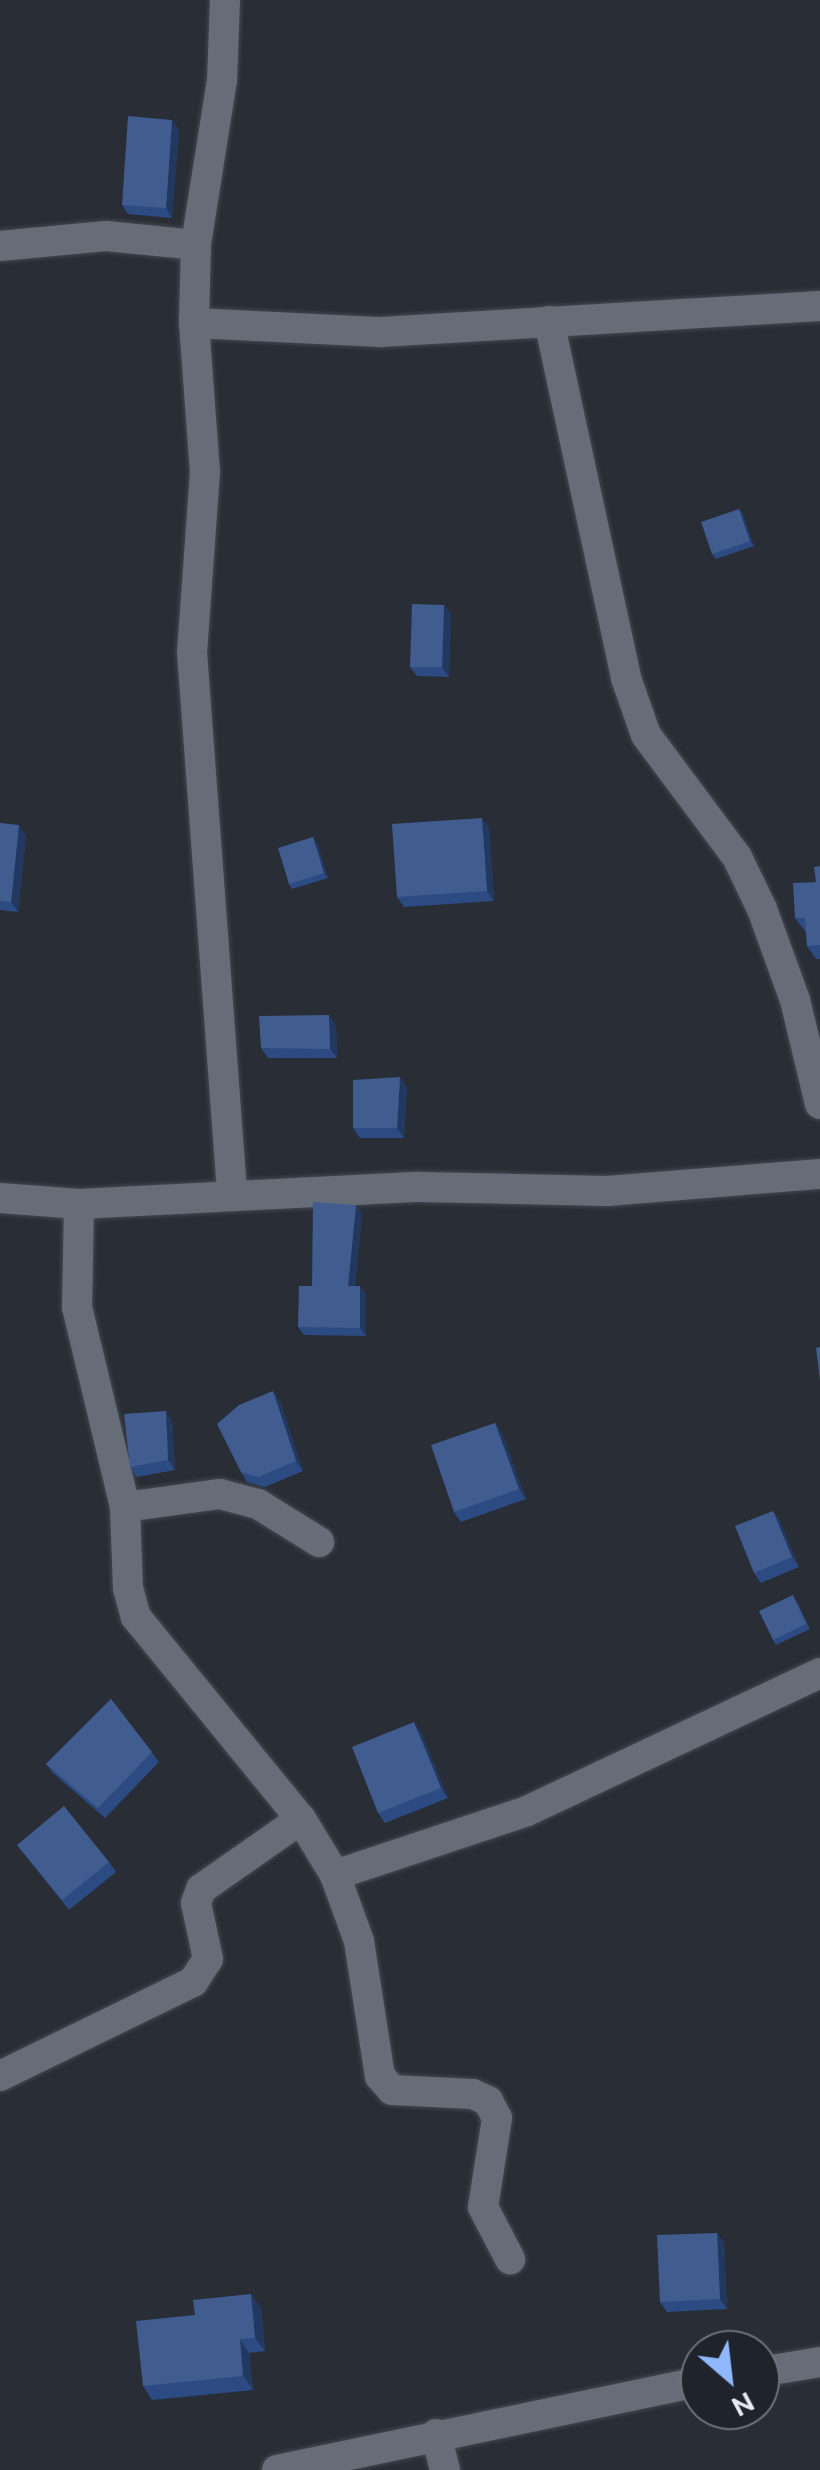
<!DOCTYPE html>
<html>
<head>
<meta charset="utf-8">
<style>
  body { margin:0 }
  #map { position:relative; width:820px; height:2470px; overflow:hidden; background:#282d36; font-family:Ubuntu,sans-serif }
  div>[style] { position:absolute }
  [style*='--x'] { left:calc(var(--x)*1px); top:calc(var(--y)*1px); width:calc(var(--w)*1px); rotate:calc(var(--a)*1deg) }
  .roads { filter:drop-shadow(0 0 2px #444850) drop-shadow(0 0 2px #444850) }
  .minor>* { height:30px; margin:-15px; padding:0 15px; transform-origin:15px; border-radius:15px; background:#676d78 }
  .wall>* { inset:0; background:#2d4b83 }
  .shaded-wall>* { inset:0; background:#23385f }
  .building>* { inset:0; background:#415c8f }
  span { translate:-50% -50%; white-space:nowrap; text-align:center; line-height:1.15; -webkit-text-stroke:10px #1e232c; paint-order:stroke }
  .north { position:absolute; left:680px; top:2330px; width:100px; height:100px; box-sizing:border-box; background:#1e232c; border:2px solid #6e737a; border-radius:50%; rotate:152deg; font-size:28px; font-weight:700; line-height:40px; text-align:center; color:#e7eaf0 }
  .north::after { content:''; display:block; margin:auto; width:35px; height:45px; background:#91b8fd; clip-path:polygon(50% 0,100% 100%,50% 72%,0 100%) }
</style>
</head>
<body>
<div id="map">
  <div class="roads">
    <div class="minor">
      <i style="--x:225;--y:0;--w:80;--a:92.1"></i>
      <i style="--x:222;--y:80;--w:167;--a:99"></i>
      <i style="--x:196;--y:245;--w:78;--a:91.5"></i>
      <i style="--x:194;--y:323;--w:149;--a:85.8"></i>
      <i style="--x:205;--y:472;--w:180;--a:94.1"></i>
      <i style="--x:192;--y:652;--w:541;--a:85.76"></i>
      <i style="--x:0;--y:246;--w:106;--a:-5.4"></i>
      <i style="--x:106;--y:236;--w:90;--a:5.7"></i>
      <i style="--x:549;--y:321;--w:365;--a:77.8"></i>
      <i style="--x:626;--y:678;--w:60;--a:70.7"></i>
      <i style="--x:646;--y:735;--w:152;--a:53.3"></i>
      <i style="--x:737;--y:857;--w:58;--a:64.3"></i>
      <i style="--x:762;--y:909;--w:97;--a:70.1"></i>
      <i style="--x:795;--y:1000;--w:107;--a:76.5"></i>
      <i style="--x:194;--y:323;--w:187;--a:2.8"></i>
      <i style="--x:381;--y:332;--w:440;--a:-3.4"></i>
      <i style="--x:0;--y:1198;--w:79;--a:4.3"></i>
      <i style="--x:79;--y:1204;--w:340;--a:-2.9"></i>
      <i style="--x:419;--y:1187;--w:188;--a:1.2"></i>
      <i style="--x:607;--y:1191;--w:214;--a:-4.6"></i>
      <i style="--x:79;--y:1204;--w:103;--a:91.1"></i>
      <i style="--x:77;--y:1307;--w:206;--a:76.5"></i>
      <i style="--x:125;--y:1507;--w:81;--a:87.9"></i>
      <i style="--x:128;--y:1588;--w:30;--a:75"></i>
      <i style="--x:136;--y:1617;--w:261;--a:50.8"></i>
      <i style="--x:301;--y:1819;--w:66;--a:58.7"></i>
      <i style="--x:335;--y:1875;--w:70;--a:70"></i>
      <i style="--x:359;--y:1941;--w:137;--a:81.2"></i>
      <i style="--x:380;--y:2076;--w:18;--a:49"></i>
      <i style="--x:392;--y:2090;--w:81;--a:2.8"></i>
      <i style="--x:473;--y:2094;--w:17;--a:25"></i>
      <i style="--x:488;--y:2101;--w:19;--a:62"></i>
      <i style="--x:497;--y:2118;--w:90;--a:98.9"></i>
      <i style="--x:483;--y:2207;--w:59;--a:62.6"></i>
      <i style="--x:125;--y:1507;--w:96;--a:-7.8"></i>
      <i style="--x:220;--y:1494;--w:39;--a:15"></i>
      <i style="--x:258;--y:1504;--w:72;--a:31.9"></i>
      <i style="--x:335;--y:1875;--w:202;--a:-18.4"></i>
      <i style="--x:527;--y:1811;--w:324;--a:-25.2"></i>
      <i style="--x:0;--y:2076;--w:215;--a:-26"></i>
      <i style="--x:193;--y:1982;--w:27;--a:-57"></i>
      <i style="--x:208;--y:1959;--w:57;--a:-102.1"></i>
      <i style="--x:196;--y:1903;--w:15;--a:-70"></i>
      <i style="--x:201;--y:1889;--w:122;--a:-35"></i>
      <i style="--x:760;--y:2372;--w:61;--a:-9.5"></i>
      <i style="--x:436;--y:2434;--w:37;--a:76"></i>
      <i style="--x:277;--y:2470;--w:432;--a:-11.8"></i>
    </div>
  </div>
  <div class="wall">
    <i style="clip-path:polygon(172px 120px,179px 130px,172px 218px,128px 214px,122px 205px)"></i>
    <i style="clip-path:polygon(739px 509px,743px 514px,754px 546px,716px 559px,712px 554px)"></i>
    <i style="clip-path:polygon(444px 605px,451px 615px,449px 677px,417px 676px,410px 667px)"></i>
    <i style="clip-path:polygon(0 823px,26px 835px,18px 912px,0 910px)"></i>
    <i style="clip-path:polygon(489px 827px,494px 901px,404px 907px,397px 897px)"></i>
    <i style="clip-path:polygon(317px 842px,328px 878px,292px 889px,289px 884px)"></i>
    <i style="clip-path:polygon(820px 866px,820px 959px,816px 959px,807px 946px,806px 932px,795px 918px,816px 882px)"></i>
    <i style="clip-path:polygon(336px 1025px,337px 1058px,268px 1058px,261px 1048px)"></i>
    <i style="clip-path:polygon(400px 1077px,407px 1087px,404px 1138px,360px 1138px,353px 1128px)"></i>
    <i style="clip-path:polygon(356px 1205px,362px 1214px,355px 1286px,366px 1294px,366px 1336px,304px 1335px,298px 1327px,312px 1286px)"></i>
    <i style="clip-path:polygon(280px 1401px,303px 1471px,265px 1487px,247px 1482px,241px 1472px)"></i>
    <i style="clip-path:polygon(172px 1421px,175px 1470px,137px 1477px,130px 1467px)"></i>
    <i style="clip-path:polygon(495px 1423px,502px 1433px,526px 1499px,461px 1522px,454px 1512px)"></i>
    <i style="clip-path:polygon(773px 1511px,780px 1521px,799px 1567px,761px 1583px,754px 1573px)"></i>
    <i style="clip-path:polygon(796px 1600px,810px 1629px,776px 1645px,773px 1640px)"></i>
    <i style="clip-path:polygon(111px 1699px,159px 1762px,105px 1818px,53px 1773px,46px 1764px)"></i>
    <i style="clip-path:polygon(421px 1732px,448px 1798px,385px 1823px,378px 1813px)"></i>
    <i style="clip-path:polygon(17px 1845px,109px 1862px,116px 1872px,69px 1910px)"></i>
    <i style="clip-path:polygon(717px 2233px,724px 2243px,727px 2309px,667px 2312px,660px 2302px)"></i>
    <i style="clip-path:polygon(251px 2294px,261px 2308px,265px 2351px,249px 2353px,253px 2390px,152px 2400px,143px 2386px,195px 2315px)"></i>
  </div>
  <div class="shaded-wall">
    <i style="clip-path:polygon(172px 120px,179px 130px,172px 218px,166px 208px)"></i>
    <i style="clip-path:polygon(739px 509px,743px 514px,754px 546px,750px 541px)"></i>
    <i style="clip-path:polygon(444px 605px,451px 615px,449px 677px,442px 667px)"></i>
    <i style="clip-path:polygon(482px 818px,489px 827px,494px 901px,487px 891px)"></i>
    <i style="clip-path:polygon(19px 825px,26px 835px,18px 912px,11px 902px)"></i>
    <i style="clip-path:polygon(313px 837px,317px 842px,328px 878px,324px 873px)"></i>
    <i style="clip-path:polygon(329px 1015px,336px 1025px,337px 1058px,330px 1049px)"></i>
    <i style="clip-path:polygon(400px 1077px,407px 1087px,404px 1138px,397px 1128px)"></i>
    <i style="clip-path:polygon(356px 1205px,362px 1214px,354px 1294px,348px 1286px)"></i>
    <i style="clip-path:polygon(360px 1286px,366px 1294px,366px 1336px,360px 1328px)"></i>
    <i style="clip-path:polygon(273px 1391px,280px 1401px,303px 1471px,296px 1461px)"></i>
    <i style="clip-path:polygon(166px 1411px,172px 1421px,175px 1470px,168px 1460px)"></i>
    <i style="clip-path:polygon(495px 1423px,502px 1433px,526px 1499px,519px 1489px)"></i>
    <i style="clip-path:polygon(773px 1511px,780px 1521px,799px 1567px,792px 1557px)"></i>
    <i style="clip-path:polygon(414px 1722px,421px 1732px,448px 1798px,441px 1788px)"></i>
    <i style="clip-path:polygon(717px 2233px,724px 2243px,727px 2309px,720px 2299px)"></i>
    <i style="clip-path:polygon(251px 2294px,261px 2308px,265px 2351px,255px 2338px)"></i>
    <i style="clip-path:polygon(240px 2339px,249px 2353px,253px 2390px,243px 2376px)"></i>
  </div>
  <div class="building">
    <i style="clip-path:polygon(128px 116px,172px 120px,166px 208px,122px 205px)"></i>
    <i style="clip-path:polygon(739px 509px,750px 541px,712px 554px,701px 522px)"></i>
    <i style="clip-path:polygon(412px 604px,444px 605px,442px 667px,410px 667px)"></i>
    <i style="clip-path:polygon(482px 818px,487px 891px,397px 897px,392px 824px)"></i>
    <i style="clip-path:polygon(0 823px,19px 825px,11px 902px,0 901px)"></i>
    <i style="clip-path:polygon(313px 837px,324px 873px,289px 884px,278px 848px)"></i>
    <i style="clip-path:polygon(820px 866px,820px 945px,807px 946px,805px 918px,795px 918px,793px 883px,816px 882px,814px 867px)"></i>
    <i style="clip-path:polygon(329px 1015px,330px 1049px,261px 1048px,259px 1016px)"></i>
    <i style="clip-path:polygon(400px 1077px,397px 1128px,353px 1128px,353px 1080px)"></i>
    <i style="clip-path:polygon(313px 1202px,356px 1205px,348px 1286px,360px 1286px,360px 1328px,298px 1327px,299px 1286px,312px 1286px)"></i>
    <i style="clip-path:polygon(820px 1347px,820px 1380px,816px 1348px)"></i>
    <i style="clip-path:polygon(273px 1391px,296px 1461px,258px 1477px,241px 1472px,217px 1424px,239px 1405px)"></i>
    <i style="clip-path:polygon(166px 1411px,168px 1460px,130px 1467px,124px 1414px)"></i>
    <i style="clip-path:polygon(495px 1423px,519px 1489px,454px 1512px,431px 1445px)"></i>
    <i style="clip-path:polygon(773px 1511px,792px 1557px,754px 1573px,735px 1526px)"></i>
    <i style="clip-path:polygon(793px 1595px,806px 1624px,773px 1640px,759px 1611px)"></i>
    <i style="clip-path:polygon(111px 1699px,152px 1752px,98px 1808px,46px 1764px)"></i>
    <i style="clip-path:polygon(414px 1722px,441px 1788px,378px 1813px,352px 1747px)"></i>
    <i style="clip-path:polygon(64px 1806px,109px 1862px,62px 1900px,17px 1845px)"></i>
    <i style="clip-path:polygon(717px 2233px,720px 2299px,660px 2302px,657px 2235px)"></i>
    <i style="clip-path:polygon(251px 2294px,255px 2338px,240px 2339px,243px 2376px,143px 2386px,136px 2321px,195px 2315px,193px 2300px)"></i>
  </div>
  <div class="north">N</div>
</div>
</body>
</html>
